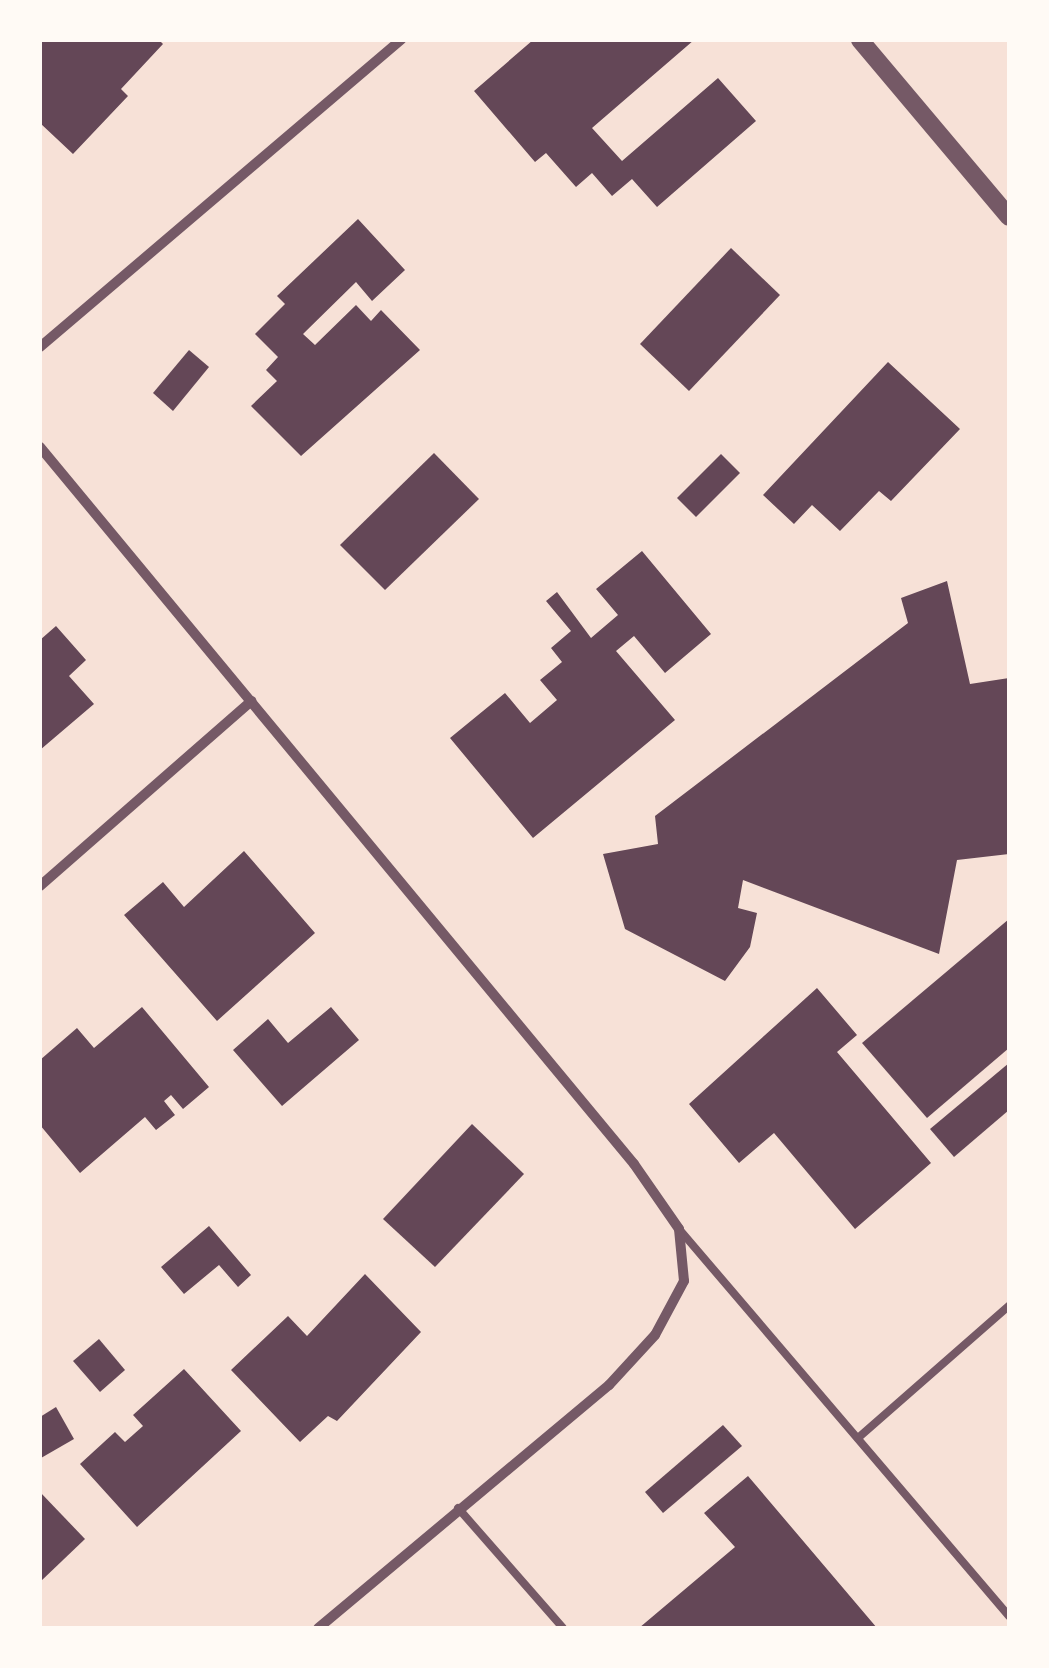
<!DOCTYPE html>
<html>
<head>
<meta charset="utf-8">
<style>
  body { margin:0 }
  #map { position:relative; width:1049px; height:1668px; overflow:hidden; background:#f7e1d7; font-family:Figtree,sans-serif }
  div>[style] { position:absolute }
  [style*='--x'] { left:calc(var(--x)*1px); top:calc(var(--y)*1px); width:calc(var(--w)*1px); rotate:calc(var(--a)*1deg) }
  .building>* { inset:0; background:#644757 }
  .service>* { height:8px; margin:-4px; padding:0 4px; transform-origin:4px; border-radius:4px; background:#755966 }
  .minor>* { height:10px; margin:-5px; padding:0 5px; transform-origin:5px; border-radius:5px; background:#755966 }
  .tertiary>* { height:18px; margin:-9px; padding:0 9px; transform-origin:9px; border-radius:9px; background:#755966 }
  span { translate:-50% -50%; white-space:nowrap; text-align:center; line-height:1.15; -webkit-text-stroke:9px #fffaf5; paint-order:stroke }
  .frame { position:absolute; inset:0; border:42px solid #fffaf5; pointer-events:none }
</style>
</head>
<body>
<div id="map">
  <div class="building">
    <i style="clip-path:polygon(40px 40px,159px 40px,163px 44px,121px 89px,128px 96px,73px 154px,40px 123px)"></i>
    <i style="clip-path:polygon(533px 40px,694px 40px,592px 128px,622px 161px,718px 78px,756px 121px,657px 207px,632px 179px,612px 196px,592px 173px,576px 187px,546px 153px,535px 162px,474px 91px)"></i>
    <i style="clip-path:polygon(358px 219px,405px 270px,372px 301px,356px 282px,303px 334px,315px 345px,356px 305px,371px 321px,381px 310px,420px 350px,301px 456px,251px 406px,277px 381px,266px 370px,278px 357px,255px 334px,285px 304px,277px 296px)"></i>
    <i style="clip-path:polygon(731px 248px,780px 295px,689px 391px,640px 344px)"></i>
    <i style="clip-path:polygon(189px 350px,209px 367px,173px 411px,153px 393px)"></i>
    <i style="clip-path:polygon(888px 362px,960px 429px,891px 501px,879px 491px,840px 531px,812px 505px,794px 524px,763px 495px)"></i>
    <i style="clip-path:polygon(434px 453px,479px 499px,385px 590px,340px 545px)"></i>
    <i style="clip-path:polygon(721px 454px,740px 473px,696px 517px,677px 498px)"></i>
    <i style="clip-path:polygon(642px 551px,711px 634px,665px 673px,634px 636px,616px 651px,675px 720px,533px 838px,450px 738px,505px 693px,530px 723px,557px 700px,540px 680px,562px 662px,551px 648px,571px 631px,546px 601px,557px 592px,591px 638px,618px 615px,596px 589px)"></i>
    <i style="clip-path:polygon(947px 581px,970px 684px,1009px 678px,1009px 854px,957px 860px,939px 954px,743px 880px,738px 908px,757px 913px,750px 947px,725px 981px,625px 929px,603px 854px,658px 844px,655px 816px,908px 623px,901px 598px)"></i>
    <i style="clip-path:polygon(56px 626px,86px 660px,69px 676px,94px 704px,40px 750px,40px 640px)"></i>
    <i style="clip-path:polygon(244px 851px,315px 933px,217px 1021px,124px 915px,163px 882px,184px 907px)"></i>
    <i style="clip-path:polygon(1009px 919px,1009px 1048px,927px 1118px,862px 1043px)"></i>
    <i style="clip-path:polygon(817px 988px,857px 1035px,837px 1052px,931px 1163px,855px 1229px,774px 1133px,739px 1163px,689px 1104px)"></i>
    <i style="clip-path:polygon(142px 1007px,209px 1087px,183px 1109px,171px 1095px,164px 1101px,175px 1115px,156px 1130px,145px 1117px,80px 1173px,40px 1125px,40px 1060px,77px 1028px,94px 1048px)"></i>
    <i style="clip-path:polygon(331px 1007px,359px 1040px,282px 1106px,233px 1050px,268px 1019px,288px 1043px)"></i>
    <i style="clip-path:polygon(1009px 1063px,1009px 1110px,954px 1157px,930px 1129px)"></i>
    <i style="clip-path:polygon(472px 1124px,524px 1174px,435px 1267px,383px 1219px)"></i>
    <i style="clip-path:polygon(209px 1226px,251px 1275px,238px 1287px,219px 1265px,184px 1294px,161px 1267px)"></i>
    <i style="clip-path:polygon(365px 1274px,421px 1332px,337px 1421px,328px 1416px,300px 1442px,231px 1370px,288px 1316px,307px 1336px)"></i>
    <i style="clip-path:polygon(99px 1339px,125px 1370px,100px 1392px,73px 1361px)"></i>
    <i style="clip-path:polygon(184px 1369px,241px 1431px,137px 1527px,80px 1464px,115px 1432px,125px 1442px,143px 1426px,133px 1415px)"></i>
    <i style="clip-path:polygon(56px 1407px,74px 1439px,41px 1458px,40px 1417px)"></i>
    <i style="clip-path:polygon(723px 1425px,742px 1446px,663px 1513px,645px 1492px)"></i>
    <i style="clip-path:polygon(748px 1476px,877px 1628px,639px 1628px,735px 1547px,704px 1513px)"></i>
    <i style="clip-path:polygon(40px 1492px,85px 1539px,40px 1582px)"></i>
  </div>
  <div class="service">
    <i style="--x:679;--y:1229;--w:509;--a:49.55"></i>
    <i style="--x:858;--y:1438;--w:201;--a:-41.2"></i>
    <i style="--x:458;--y:1508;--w:159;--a:48.8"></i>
  </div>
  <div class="minor">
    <i style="--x:40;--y:347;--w:474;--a:-40.4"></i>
    <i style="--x:40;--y:447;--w:931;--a:50.36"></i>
    <i style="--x:634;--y:1164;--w:79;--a:55.3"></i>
    <i style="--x:679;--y:1229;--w:52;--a:84.5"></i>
    <i style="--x:684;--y:1281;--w:61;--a:118.2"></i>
    <i style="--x:655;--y:1335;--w:68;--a:132.6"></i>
    <i style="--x:609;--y:1385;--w:379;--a:140.1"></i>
    <i style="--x:40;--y:886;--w:281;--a:-41.2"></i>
  </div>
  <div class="tertiary">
    <i style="--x:860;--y:40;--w:231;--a:49.9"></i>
  </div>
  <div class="frame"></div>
</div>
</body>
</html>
